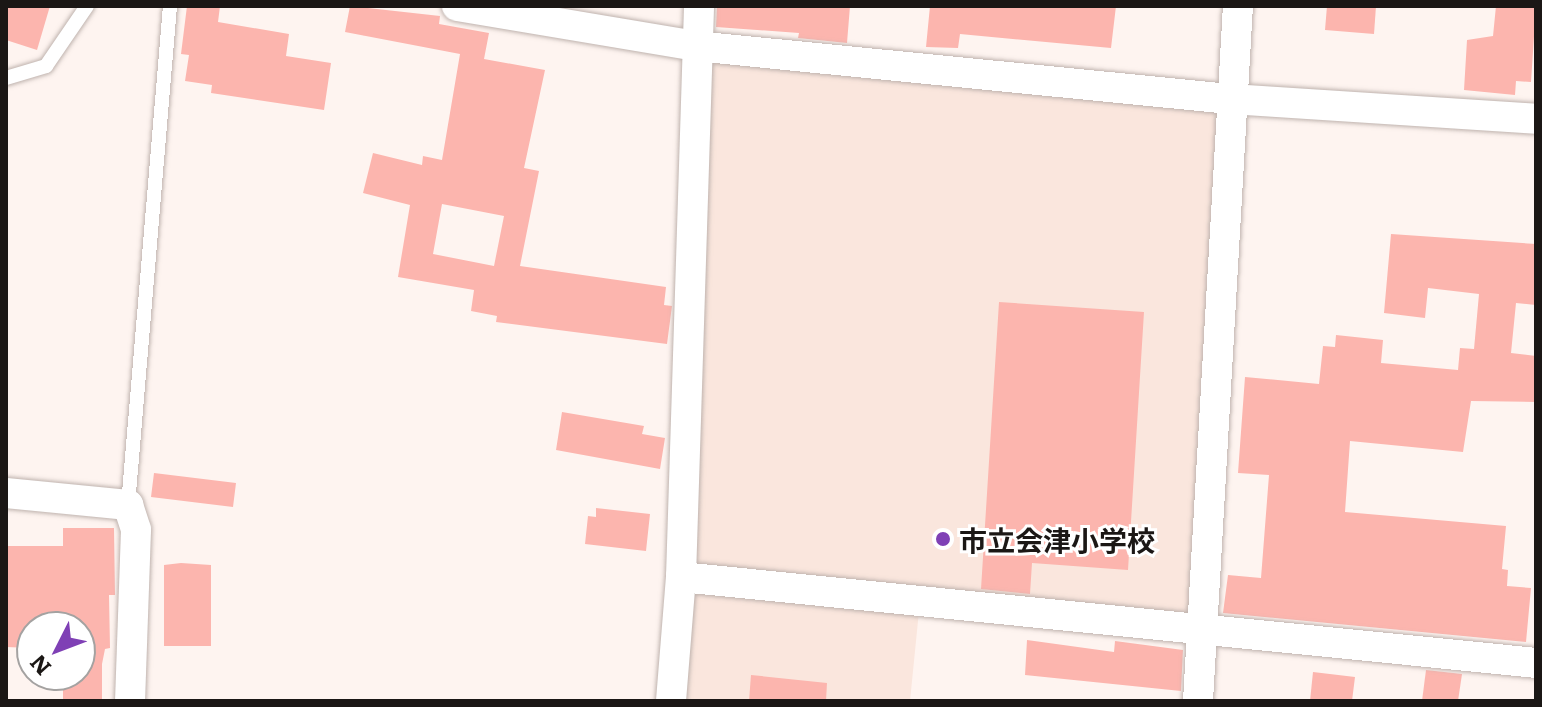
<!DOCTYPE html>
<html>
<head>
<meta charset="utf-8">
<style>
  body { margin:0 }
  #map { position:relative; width:1542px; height:707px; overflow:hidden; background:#fef4f0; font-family:Literata,"Noto Sans JP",serif }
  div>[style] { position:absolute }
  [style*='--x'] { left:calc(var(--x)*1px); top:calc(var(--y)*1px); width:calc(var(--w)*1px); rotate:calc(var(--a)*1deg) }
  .built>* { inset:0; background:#fae6dd }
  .building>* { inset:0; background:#fcb5ae }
  .roads { filter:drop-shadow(0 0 2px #bfb3ae) drop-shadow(0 0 2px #bfb3ae) }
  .lane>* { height:14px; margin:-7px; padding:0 7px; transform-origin:7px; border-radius:7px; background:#fff }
  .street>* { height:30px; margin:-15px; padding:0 15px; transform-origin:15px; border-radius:15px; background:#fff }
  .dots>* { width:22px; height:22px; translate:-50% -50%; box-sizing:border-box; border:4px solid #fff; border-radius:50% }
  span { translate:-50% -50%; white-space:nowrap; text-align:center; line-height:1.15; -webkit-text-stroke:6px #fff; paint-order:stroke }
  .poi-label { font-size:28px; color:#1b1715; font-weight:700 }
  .left { translate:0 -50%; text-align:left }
  .frame { position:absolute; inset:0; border:8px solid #1b1715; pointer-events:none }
  .north { position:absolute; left:16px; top:611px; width:80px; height:80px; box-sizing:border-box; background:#fff; border:2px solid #a4a2a1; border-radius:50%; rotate:228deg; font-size:22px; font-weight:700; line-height:32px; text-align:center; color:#1b1715 }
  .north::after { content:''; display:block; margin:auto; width:28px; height:36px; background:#7f40b5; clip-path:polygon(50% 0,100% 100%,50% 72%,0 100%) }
</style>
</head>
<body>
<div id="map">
  <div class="built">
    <i style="clip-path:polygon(695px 46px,1230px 99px,1202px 628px,920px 601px,910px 701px,672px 701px)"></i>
  </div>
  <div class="building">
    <i style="clip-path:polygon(6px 6px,50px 6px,37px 50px,6px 40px)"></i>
    <i style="clip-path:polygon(187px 6px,220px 6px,218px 22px,289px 34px,286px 56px,331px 63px,324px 110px,211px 93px,212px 85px,185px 81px,189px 55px,181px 54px)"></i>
    <i style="clip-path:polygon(evenodd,350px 6px,440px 16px,439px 24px,489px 33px,484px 59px,545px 70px,524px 168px,539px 171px,520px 266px,666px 287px,664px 305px,672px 306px,667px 344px,496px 322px,497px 316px,471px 311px,474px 290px,398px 277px,410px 205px,363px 193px,373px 153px,422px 165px,423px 156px,442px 160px,460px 54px,345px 32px,350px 6px,442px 204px,504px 216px,494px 266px,433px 254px,442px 204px)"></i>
    <i style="clip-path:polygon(717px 6px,850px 6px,847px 43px,798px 38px,799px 33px,716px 27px)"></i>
    <i style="clip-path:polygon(930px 6px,1116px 6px,1111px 48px,960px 34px,958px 48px,926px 47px)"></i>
    <i style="clip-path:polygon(1327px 6px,1376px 6px,1374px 34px,1325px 30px)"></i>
    <i style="clip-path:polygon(1496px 6px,1536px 6px,1531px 82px,1516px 81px,1515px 95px,1464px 90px,1467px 40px,1493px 36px)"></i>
    <i style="clip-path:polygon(1391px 234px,1536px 244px,1536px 305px,1516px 303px,1511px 353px,1536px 356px,1536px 402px,1471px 401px,1463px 452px,1350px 441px,1345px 512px,1506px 526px,1502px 569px,1508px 570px,1507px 586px,1531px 588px,1526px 642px,1223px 613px,1228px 575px,1261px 578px,1269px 475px,1238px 473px,1245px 377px,1319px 384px,1323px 346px,1335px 347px,1336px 335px,1383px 340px,1381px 363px,1458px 370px,1460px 348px,1474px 349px,1479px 294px,1428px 288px,1425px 318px,1384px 313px)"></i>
    <i style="clip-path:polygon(999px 302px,1144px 312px,1128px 570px,1032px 563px,1030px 594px,981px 589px)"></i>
    <i style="clip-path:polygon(562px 412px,644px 426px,642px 434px,665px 438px,660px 469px,556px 450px)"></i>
    <i style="clip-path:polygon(154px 473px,236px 483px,233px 507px,151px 497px)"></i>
    <i style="clip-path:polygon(596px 508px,650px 514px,646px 551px,585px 544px,588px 516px,596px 517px)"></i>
    <i style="clip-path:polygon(63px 528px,114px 528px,115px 595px,109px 595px,110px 648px,105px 649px,102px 664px,102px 701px,63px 701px,63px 675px,80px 675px,80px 627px,32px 627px,32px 648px,6px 647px,6px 546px,63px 546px)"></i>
    <i style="clip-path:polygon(181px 563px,211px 565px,211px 646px,164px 646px,164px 565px)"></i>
    <i style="clip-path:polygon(1027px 640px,1114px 652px,1115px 641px,1183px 650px,1181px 691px,1025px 675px)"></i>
    <i style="clip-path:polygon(1426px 670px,1462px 674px,1458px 701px,1422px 701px)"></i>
    <i style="clip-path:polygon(1313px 672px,1355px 677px,1352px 701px,1310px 701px)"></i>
    <i style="clip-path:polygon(751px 675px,827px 683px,826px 701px,749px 701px)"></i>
  </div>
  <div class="roads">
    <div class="lane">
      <i style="--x:6;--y:78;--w:42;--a:-16.7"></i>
      <i style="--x:46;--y:66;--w:73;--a:-55.7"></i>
      <i style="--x:128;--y:505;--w:501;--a:-85.19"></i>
    </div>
    <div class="street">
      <i style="--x:457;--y:6;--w:241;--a:9.5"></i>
      <i style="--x:695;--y:46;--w:538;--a:5.66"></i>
      <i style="--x:1230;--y:99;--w:307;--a:3.7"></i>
      <i style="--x:6;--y:493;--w:123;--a:5.6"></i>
      <i style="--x:128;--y:505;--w:26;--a:72"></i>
      <i style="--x:136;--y:530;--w:171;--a:92"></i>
      <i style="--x:681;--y:577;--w:859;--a:5.74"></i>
      <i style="--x:671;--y:701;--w:124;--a:-85.4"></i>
      <i style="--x:681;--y:577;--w:571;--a:-88.19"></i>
      <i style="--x:1198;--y:701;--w:696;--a:-86.71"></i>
    </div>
  </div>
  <div class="dots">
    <i style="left:943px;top:539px;background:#7f40b5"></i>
  </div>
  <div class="poi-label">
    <span class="left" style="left:959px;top:539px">市立会津小学校</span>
  </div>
  <div class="frame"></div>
  <div class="north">N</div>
</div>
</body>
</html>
